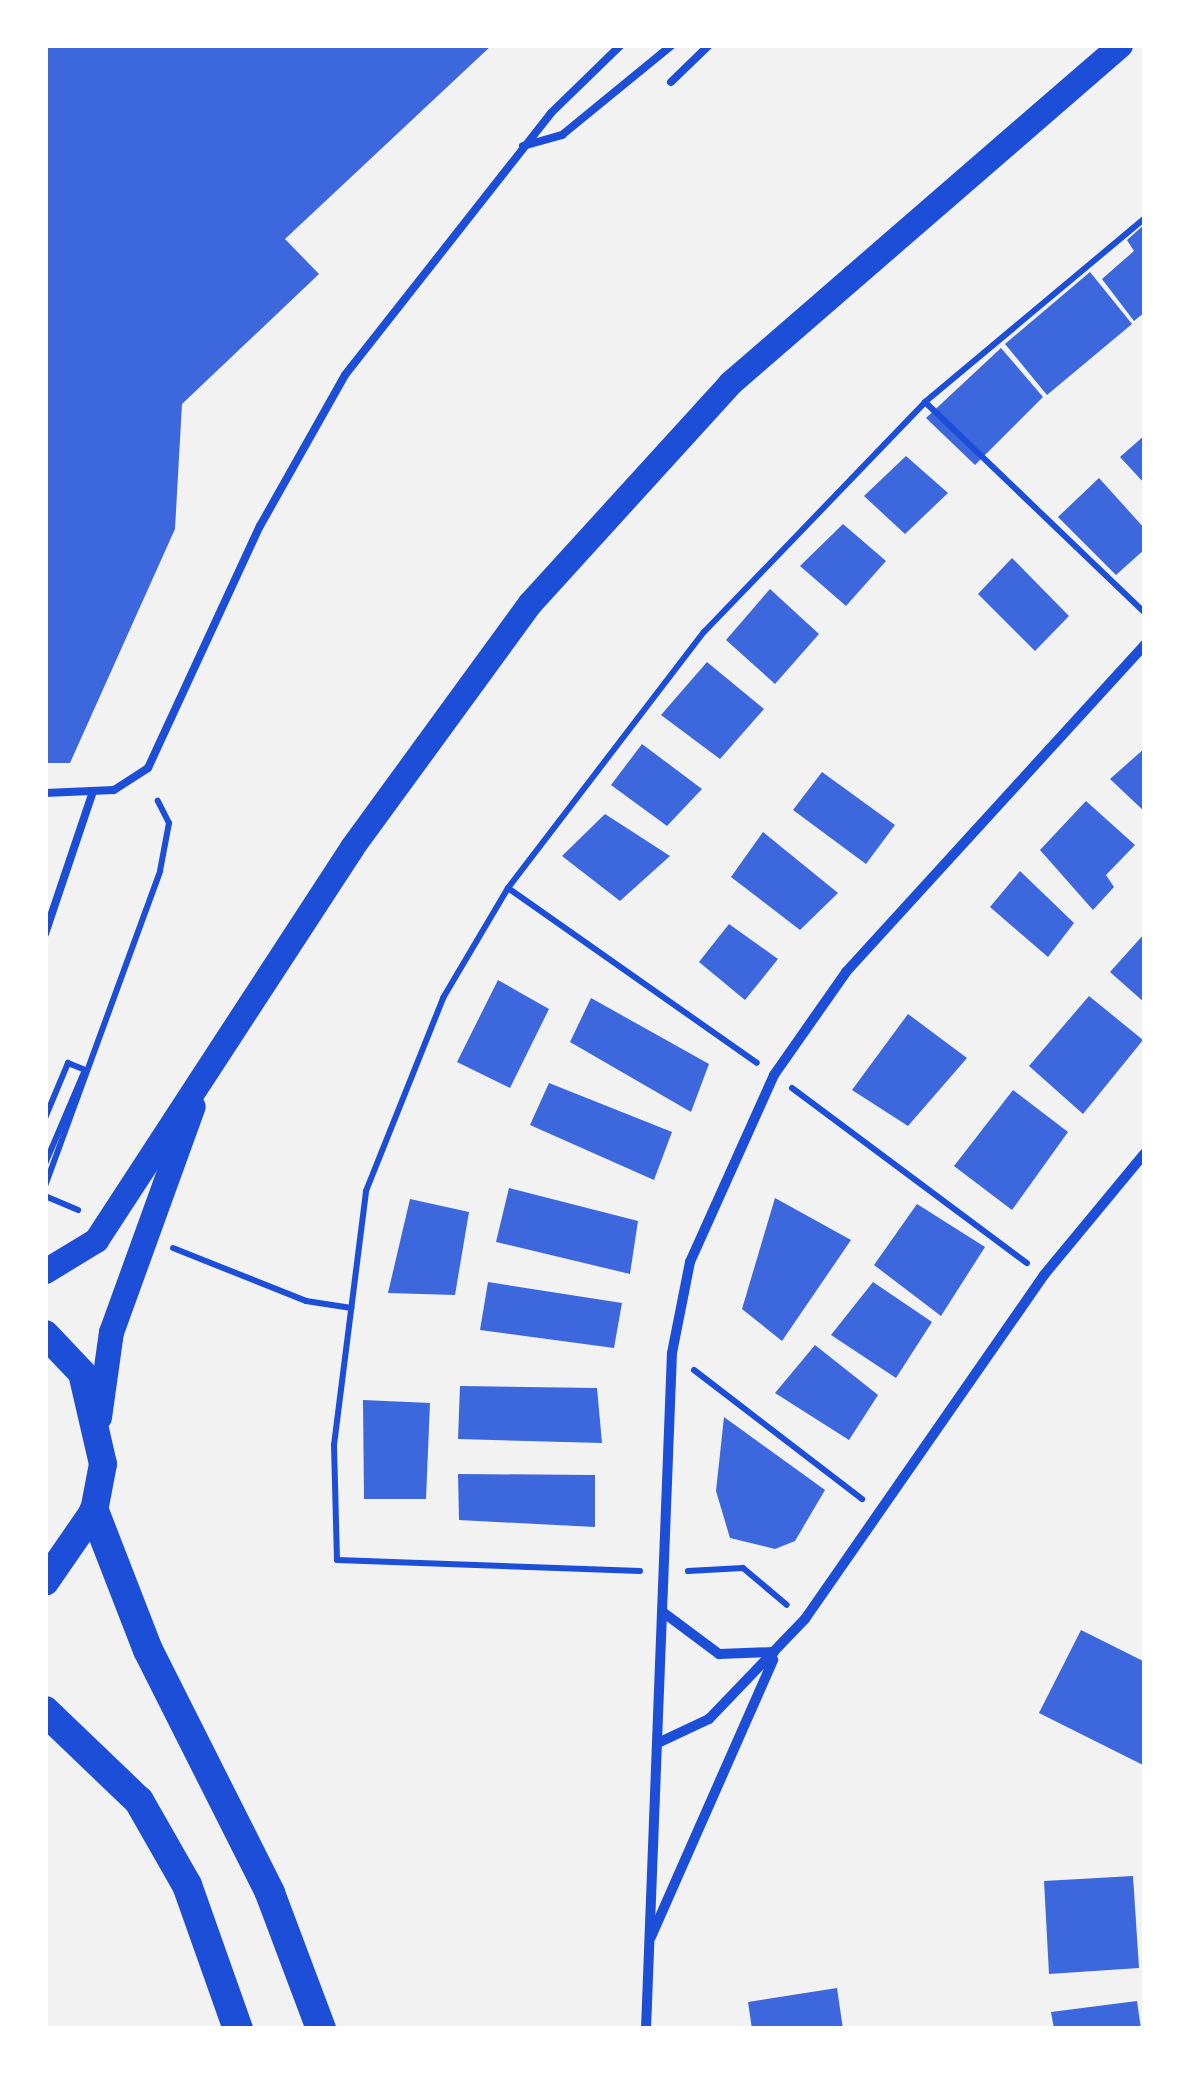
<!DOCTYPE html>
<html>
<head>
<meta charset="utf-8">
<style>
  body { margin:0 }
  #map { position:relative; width:1190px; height:2074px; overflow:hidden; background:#f2f2f2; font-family:"PT Sans",sans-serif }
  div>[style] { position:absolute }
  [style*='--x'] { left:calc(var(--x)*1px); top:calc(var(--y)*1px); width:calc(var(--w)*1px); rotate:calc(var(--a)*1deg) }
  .building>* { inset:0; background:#3d67dc }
  .path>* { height:6px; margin:-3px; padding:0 3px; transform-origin:3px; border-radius:3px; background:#1d4ed8 }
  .service>* { height:8px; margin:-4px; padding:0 4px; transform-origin:4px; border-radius:4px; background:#1d4ed8 }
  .minor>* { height:10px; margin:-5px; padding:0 5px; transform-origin:5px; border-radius:5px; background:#1d4ed8 }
  .primary>* { height:25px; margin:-12.5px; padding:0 12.5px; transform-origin:12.5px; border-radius:12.5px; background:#1d4ed8 }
  .trunk>* { height:28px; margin:-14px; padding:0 14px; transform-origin:14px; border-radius:14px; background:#1d4ed8 }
  .motorway>* { height:30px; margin:-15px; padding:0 15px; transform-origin:15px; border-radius:15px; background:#1d4ed8 }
  span { translate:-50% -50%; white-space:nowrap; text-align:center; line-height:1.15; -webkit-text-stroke:9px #fff; paint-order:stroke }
  .frame { position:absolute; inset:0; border:48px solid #fff; pointer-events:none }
</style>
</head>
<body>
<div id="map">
  <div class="building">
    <i style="clip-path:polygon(45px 45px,492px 45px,285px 239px,319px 274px,182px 404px,175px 529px,70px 763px,45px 763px)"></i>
    <i style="clip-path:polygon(1145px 224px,1145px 312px,1134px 321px,1102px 279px,1134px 251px,1127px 240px)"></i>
    <i style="clip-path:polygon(1090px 272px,1132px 324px,1047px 395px,1005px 344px)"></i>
    <i style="clip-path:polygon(1001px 348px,1043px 397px,975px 465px,926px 418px)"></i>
    <i style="clip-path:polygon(1145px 435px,1145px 484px,1120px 457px)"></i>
    <i style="clip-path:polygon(906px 456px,948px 493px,905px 534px,864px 496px)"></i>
    <i style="clip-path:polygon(1099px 478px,1145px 529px,1145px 549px,1116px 575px,1058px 517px)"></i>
    <i style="clip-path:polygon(843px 524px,886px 561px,846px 606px,800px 566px)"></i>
    <i style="clip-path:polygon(1012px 558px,1069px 616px,1035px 651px,978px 594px)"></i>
    <i style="clip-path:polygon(770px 589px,819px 634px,775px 684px,726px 640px)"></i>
    <i style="clip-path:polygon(707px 662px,764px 709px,720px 759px,661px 715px)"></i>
    <i style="clip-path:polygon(642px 744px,702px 789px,667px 826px,611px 785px)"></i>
    <i style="clip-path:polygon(1145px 748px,1145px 812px,1110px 779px)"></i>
    <i style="clip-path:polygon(822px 772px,895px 825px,866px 864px,793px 810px)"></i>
    <i style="clip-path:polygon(1086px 801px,1135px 845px,1106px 875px,1114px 887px,1093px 910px,1040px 850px)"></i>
    <i style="clip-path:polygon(605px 814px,670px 856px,620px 901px,562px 856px)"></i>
    <i style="clip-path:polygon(763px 832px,838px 893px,800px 930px,731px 877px)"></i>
    <i style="clip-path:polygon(1020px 871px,1074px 923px,1048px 957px,990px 907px)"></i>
    <i style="clip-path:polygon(729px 924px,778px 959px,745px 1000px,699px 962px)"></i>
    <i style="clip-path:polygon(1145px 933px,1145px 1003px,1110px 972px)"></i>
    <i style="clip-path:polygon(498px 980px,549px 1009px,510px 1088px,457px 1062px)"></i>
    <i style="clip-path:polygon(1089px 996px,1143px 1040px,1083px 1114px,1029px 1066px)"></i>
    <i style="clip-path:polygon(591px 998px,709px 1064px,691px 1112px,570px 1042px)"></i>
    <i style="clip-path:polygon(908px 1014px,967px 1058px,908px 1126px,852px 1090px)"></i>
    <i style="clip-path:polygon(549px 1083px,672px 1132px,654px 1180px,530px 1125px)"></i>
    <i style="clip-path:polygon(1013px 1090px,1068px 1132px,1012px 1210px,954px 1166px)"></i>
    <i style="clip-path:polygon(509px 1188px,638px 1221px,630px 1274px,496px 1242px)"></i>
    <i style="clip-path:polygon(775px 1198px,851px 1240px,782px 1341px,742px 1309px)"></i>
    <i style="clip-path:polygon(410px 1199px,469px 1212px,455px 1295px,388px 1293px)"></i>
    <i style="clip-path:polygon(917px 1204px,985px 1247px,941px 1316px,874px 1265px)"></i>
    <i style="clip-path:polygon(488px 1282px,622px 1303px,614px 1348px,480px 1330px)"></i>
    <i style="clip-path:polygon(873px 1282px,932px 1322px,896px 1378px,831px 1335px)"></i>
    <i style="clip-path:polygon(815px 1345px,878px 1395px,849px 1440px,775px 1393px)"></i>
    <i style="clip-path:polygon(460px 1386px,597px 1388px,602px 1443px,458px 1439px)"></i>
    <i style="clip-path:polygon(363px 1400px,430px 1403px,426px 1499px,364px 1499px)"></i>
    <i style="clip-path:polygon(724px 1417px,825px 1490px,795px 1541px,775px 1549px,730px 1538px,716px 1491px)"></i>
    <i style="clip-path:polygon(458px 1474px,595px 1475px,595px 1527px,459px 1520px)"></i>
    <i style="clip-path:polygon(1081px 1630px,1145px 1662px,1145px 1766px,1039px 1713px)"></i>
    <i style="clip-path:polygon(1133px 1876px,1139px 1968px,1049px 1974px,1044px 1881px)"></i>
    <i style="clip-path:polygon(837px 1988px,843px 2029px,752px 2029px,748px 2002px)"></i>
    <i style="clip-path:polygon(1137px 2001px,1141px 2029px,1054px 2029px,1051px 2012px)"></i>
  </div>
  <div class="path">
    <i style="--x:925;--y:402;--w:305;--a:43.8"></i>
    <i style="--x:508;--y:888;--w:304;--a:35.1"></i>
    <i style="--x:792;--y:1088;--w:293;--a:36.7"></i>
    <i style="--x:45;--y:1118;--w:60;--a:-67.3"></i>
    <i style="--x:68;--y:1063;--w:18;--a:22"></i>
    <i style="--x:85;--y:1070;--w:102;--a:113.1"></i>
    <i style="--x:45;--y:1186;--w:335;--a:-69.9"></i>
    <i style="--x:160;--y:871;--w:49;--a:-79.4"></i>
    <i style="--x:169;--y:823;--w:25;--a:-117"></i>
    <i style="--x:45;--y:1196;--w:36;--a:23"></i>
    <i style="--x:173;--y:1248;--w:143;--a:21.7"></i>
    <i style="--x:306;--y:1301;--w:46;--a:8.8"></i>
    <i style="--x:694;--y:1370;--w:212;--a:37.5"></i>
    <i style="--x:640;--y:1571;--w:303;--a:-177.9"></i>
    <i style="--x:337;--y:1560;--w:115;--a:-91.5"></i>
    <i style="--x:334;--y:1445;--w:256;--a:-82.8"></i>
    <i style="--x:366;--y:1191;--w:208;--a:-68.2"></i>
    <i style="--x:443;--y:998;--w:128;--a:-59.4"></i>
    <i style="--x:508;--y:888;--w:322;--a:-52.6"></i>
    <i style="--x:704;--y:632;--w:319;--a:-46.1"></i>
    <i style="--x:925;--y:402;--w:287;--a:-39.9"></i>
    <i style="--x:688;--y:1571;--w:55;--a:-3.1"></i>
    <i style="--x:743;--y:1568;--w:57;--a:40.1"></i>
  </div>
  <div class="service">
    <i style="--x:671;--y:82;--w:53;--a:-44.2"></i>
    <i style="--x:523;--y:146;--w:41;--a:-15.8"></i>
    <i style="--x:562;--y:135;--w:142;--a:-39.3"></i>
    <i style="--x:45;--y:793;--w:69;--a:-2.5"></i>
    <i style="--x:114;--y:790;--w:40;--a:-32.9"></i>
    <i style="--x:148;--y:768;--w:267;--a:-65.2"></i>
    <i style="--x:260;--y:526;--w:173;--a:-60.6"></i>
    <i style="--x:345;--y:375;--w:333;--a:-51.8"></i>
    <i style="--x:551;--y:113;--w:98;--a:-44.2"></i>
    <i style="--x:45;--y:934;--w:148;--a:-71.4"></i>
  </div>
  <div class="minor">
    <i style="--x:664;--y:1613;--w:69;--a:36.7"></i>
    <i style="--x:719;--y:1654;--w:55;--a:-2.1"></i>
    <i style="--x:660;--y:1742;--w:54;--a:-25.1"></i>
    <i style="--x:709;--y:1719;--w:139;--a:-46.2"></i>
    <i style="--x:805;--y:1619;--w:419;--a:-55.2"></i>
    <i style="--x:1044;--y:1275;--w:158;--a:-50.4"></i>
    <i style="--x:651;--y:1937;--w:303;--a:-66.2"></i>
    <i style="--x:646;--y:2029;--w:676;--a:-87.8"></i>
    <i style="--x:672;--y:1353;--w:93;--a:-78.8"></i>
    <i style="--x:690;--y:1262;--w:205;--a:-65.8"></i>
    <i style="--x:774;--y:1075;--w:126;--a:-55"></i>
    <i style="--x:846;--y:972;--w:444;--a:-47.6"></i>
  </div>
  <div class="primary">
    <i style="--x:45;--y:1271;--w:60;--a:-31.3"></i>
    <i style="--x:96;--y:1240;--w:469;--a:-56.9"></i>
    <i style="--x:352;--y:847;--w:302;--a:-53.9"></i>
    <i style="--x:530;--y:603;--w:297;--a:-47.7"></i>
    <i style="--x:730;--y:383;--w:516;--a:-40.91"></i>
    <i style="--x:99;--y:1417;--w:86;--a:-82"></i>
    <i style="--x:111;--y:1332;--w:240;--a:-70.1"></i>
  </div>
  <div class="trunk">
    <i style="--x:45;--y:1334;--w:54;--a:46.5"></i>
    <i style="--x:82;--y:1373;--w:93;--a:77"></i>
    <i style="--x:103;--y:1464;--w:48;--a:100.8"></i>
    <i style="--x:94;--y:1511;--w:86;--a:124.6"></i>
  </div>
  <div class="motorway">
    <i style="--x:94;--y:1511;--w:149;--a:68.8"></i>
    <i style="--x:148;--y:1650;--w:272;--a:63.3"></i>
    <i style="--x:270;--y:1893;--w:145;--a:69.4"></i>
    <i style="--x:45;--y:1711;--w:130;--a:43.8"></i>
    <i style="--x:139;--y:1801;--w:97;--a:60.3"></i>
    <i style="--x:187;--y:1885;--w:153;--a:70.5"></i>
  </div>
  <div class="frame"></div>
</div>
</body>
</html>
